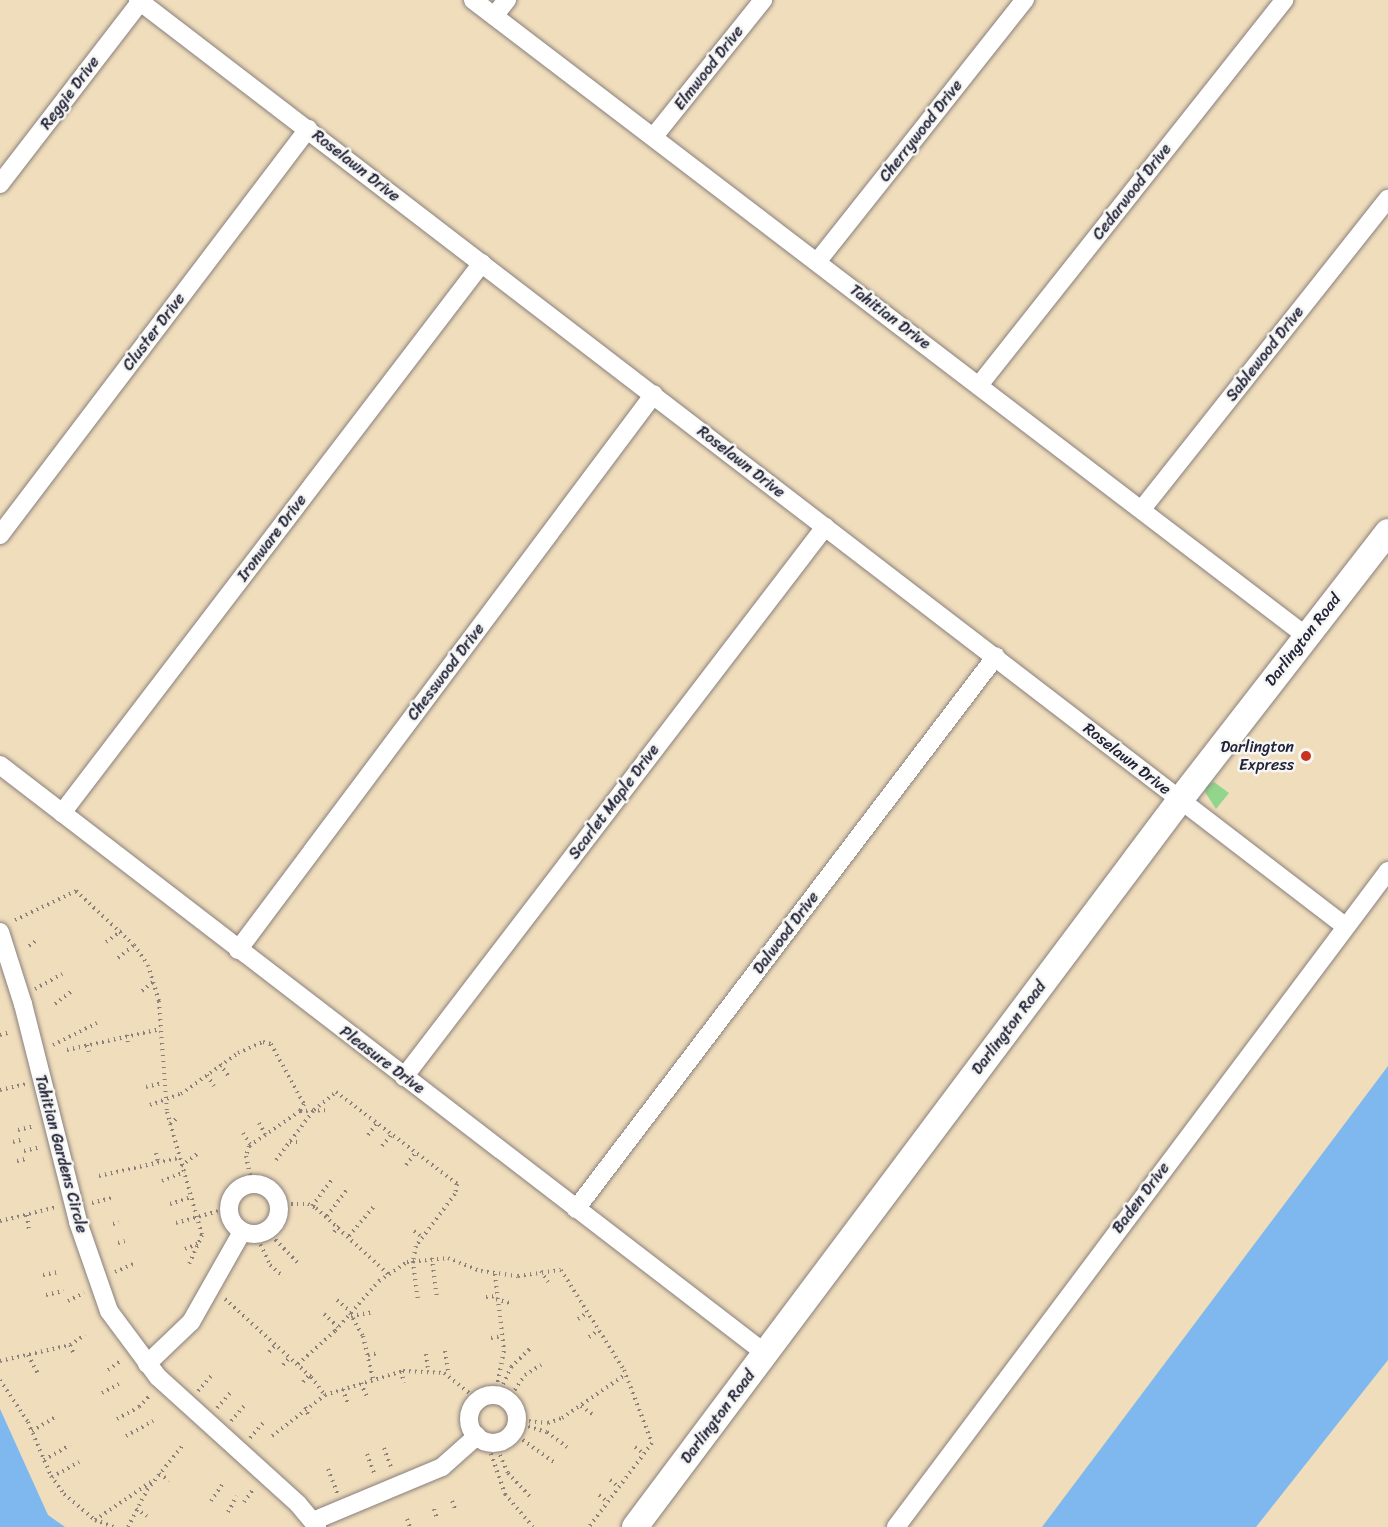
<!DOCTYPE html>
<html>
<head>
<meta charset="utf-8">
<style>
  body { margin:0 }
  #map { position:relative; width:1388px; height:1527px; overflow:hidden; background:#f0ddbc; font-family:Sriracha,sans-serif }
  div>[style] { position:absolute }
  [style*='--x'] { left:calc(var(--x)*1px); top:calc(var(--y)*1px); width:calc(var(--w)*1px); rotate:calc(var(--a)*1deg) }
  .green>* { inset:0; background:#92d58d }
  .water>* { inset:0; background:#7fb7ef }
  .path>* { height:4px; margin-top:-2px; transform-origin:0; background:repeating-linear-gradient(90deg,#89807c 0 1.5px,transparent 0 6px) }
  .roads { filter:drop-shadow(0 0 2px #89807c) drop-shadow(0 0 2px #89807c) }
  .street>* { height:18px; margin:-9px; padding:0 9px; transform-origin:9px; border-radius:9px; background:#fff }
  .street>.ring { margin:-9px; padding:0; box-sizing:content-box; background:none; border:18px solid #fff; border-radius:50% }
  .secondary>* { height:26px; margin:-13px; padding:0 13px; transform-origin:13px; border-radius:13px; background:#fff }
  .dots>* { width:16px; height:16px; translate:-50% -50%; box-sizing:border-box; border:3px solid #f6f6f2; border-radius:50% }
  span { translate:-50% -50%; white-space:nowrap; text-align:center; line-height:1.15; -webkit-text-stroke:5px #f6f6f2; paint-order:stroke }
  .street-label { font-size:16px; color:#22223b }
  .poi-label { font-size:16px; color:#22223b }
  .right { translate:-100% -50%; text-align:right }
</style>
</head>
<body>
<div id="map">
  <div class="green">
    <i style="clip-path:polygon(1214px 782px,1229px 793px,1216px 809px,1205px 792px,1207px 785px)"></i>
  </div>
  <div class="water">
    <i style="clip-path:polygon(1388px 1066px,1388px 1360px,1256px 1527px,1042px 1527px)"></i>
    <i style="clip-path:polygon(0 1409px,48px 1515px,65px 1527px,0 1527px)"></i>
  </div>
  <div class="path">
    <i style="--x:15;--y:920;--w:68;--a:-25.4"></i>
    <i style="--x:76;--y:891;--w:79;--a:43"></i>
    <i style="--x:134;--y:945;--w:24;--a:55"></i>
    <i style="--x:148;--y:965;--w:38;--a:73"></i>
    <i style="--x:159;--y:1001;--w:111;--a:85.9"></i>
    <i style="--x:167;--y:1112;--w:128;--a:74.1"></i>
    <i style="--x:202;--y:1235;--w:32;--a:114"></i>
    <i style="--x:106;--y:942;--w:19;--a:-36"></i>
    <i style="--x:29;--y:946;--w:10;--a:-37"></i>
    <i style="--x:118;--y:958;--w:21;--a:-39"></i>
    <i style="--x:35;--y:989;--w:31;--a:-29"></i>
    <i style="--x:142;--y:991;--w:16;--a:-40"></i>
    <i style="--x:55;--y:1004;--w:23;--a:-38"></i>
    <i style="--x:0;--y:1035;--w:11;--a:-15"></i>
    <i style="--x:127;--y:1035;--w:7;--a:82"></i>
    <i style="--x:53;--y:1045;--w:49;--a:-26.6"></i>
    <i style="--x:87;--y:1045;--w:7;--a:74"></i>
    <i style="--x:67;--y:1050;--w:96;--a:-12.6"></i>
    <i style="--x:220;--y:1064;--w:16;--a:55"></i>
    <i style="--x:207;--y:1075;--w:13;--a:58"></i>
    <i style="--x:146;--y:1087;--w:16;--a:-14"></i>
    <i style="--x:0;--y:1090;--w:26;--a:-13"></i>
    <i style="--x:150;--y:1105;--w:33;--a:-20"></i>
    <i style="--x:181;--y:1094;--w:70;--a:-35.7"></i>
    <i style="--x:238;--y:1053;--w:27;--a:-24"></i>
    <i style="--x:263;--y:1042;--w:8;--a:14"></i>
    <i style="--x:271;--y:1044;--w:68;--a:61.2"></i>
    <i style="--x:304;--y:1104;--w:8;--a:120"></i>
    <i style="--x:300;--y:1111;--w:62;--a:145.5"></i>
    <i style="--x:249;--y:1146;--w:10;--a:107"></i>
    <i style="--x:246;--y:1156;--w:29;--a:78"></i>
    <i style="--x:300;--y:1111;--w:25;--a:-2"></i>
    <i style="--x:259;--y:1123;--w:13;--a:61"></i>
    <i style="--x:170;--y:1124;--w:8;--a:-40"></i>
    <i style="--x:18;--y:1130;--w:17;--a:-13"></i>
    <i style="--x:243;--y:1133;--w:13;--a:58"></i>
    <i style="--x:368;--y:1135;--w:15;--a:-53"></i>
    <i style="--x:13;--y:1142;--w:8;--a:-14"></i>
    <i style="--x:290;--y:1142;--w:10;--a:0"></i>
    <i style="--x:382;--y:1146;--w:16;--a:-50"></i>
    <i style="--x:24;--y:1151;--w:17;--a:-13"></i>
    <i style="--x:156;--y:1153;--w:9;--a:77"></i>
    <i style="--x:276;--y:1160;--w:63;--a:-52.8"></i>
    <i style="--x:314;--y:1110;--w:28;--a:-39"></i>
    <i style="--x:336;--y:1092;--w:152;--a:37.2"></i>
    <i style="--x:457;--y:1184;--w:10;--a:101"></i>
    <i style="--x:455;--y:1194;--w:65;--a:126.9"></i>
    <i style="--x:416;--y:1246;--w:15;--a:101"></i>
    <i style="--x:413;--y:1261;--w:38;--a:83"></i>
    <i style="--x:17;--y:1161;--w:9;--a:-13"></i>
    <i style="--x:406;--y:1165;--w:16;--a:-52"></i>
    <i style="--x:181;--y:1166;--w:21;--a:-37"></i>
    <i style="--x:99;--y:1176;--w:81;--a:-12.8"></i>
    <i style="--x:162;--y:1181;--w:24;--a:-22"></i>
    <i style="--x:92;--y:1203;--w:20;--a:-15"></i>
    <i style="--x:170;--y:1204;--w:23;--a:-18"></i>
    <i style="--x:279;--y:1204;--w:29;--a:0"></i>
    <i style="--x:308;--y:1204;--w:9;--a:27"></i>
    <i style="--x:316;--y:1208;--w:98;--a:42.5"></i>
    <i style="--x:312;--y:1206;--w:36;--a:-53"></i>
    <i style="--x:27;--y:1215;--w:15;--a:82"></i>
    <i style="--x:327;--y:1216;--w:35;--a:-53"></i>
    <i style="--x:0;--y:1221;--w:59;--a:-13.8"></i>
    <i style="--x:176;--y:1223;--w:55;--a:-15.8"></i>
    <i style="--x:113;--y:1224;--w:6;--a:-18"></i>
    <i style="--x:267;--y:1231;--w:45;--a:45.9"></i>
    <i style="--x:414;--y:1231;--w:10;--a:37"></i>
    <i style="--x:334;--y:1232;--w:8;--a:-50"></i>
    <i style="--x:349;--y:1236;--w:38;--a:-50"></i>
    <i style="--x:258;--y:1239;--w:29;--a:65"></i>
    <i style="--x:270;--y:1265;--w:18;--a:41"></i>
    <i style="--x:118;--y:1243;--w:7;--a:-16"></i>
    <i style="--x:185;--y:1249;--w:15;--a:-23"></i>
    <i style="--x:432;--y:1258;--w:39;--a:83"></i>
    <i style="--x:541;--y:1271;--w:13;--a:58"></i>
    <i style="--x:115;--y:1272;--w:20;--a:-24"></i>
    <i style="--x:495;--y:1274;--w:78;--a:83.3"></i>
    <i style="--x:504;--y:1351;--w:45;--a:101.6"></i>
    <i style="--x:43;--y:1275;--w:16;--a:-11"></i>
    <i style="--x:46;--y:1295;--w:18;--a:-13"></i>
    <i style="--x:486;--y:1297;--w:10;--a:-6"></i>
    <i style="--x:225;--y:1299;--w:116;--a:42.2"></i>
    <i style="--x:311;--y:1377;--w:23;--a:52"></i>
    <i style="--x:496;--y:1299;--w:17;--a:17"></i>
    <i style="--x:337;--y:1300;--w:18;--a:41"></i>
    <i style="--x:68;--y:1301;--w:18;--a:-27"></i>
    <i style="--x:350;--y:1313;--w:26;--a:61"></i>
    <i style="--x:363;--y:1336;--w:44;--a:76.9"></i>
    <i style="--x:324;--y:1314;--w:19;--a:43"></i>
    <i style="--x:351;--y:1316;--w:22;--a:-10"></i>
    <i style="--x:578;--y:1319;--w:12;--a:-35"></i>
    <i style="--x:589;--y:1337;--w:12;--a:-35"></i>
    <i style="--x:491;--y:1338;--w:11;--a:-10"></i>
    <i style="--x:70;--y:1345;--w:10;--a:66"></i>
    <i style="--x:445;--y:1351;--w:24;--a:81"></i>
    <i style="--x:269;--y:1352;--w:11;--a:-49"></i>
    <i style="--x:426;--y:1354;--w:15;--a:82"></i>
    <i style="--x:28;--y:1355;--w:21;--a:62"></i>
    <i style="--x:368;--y:1355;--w:10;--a:-11"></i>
    <i style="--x:0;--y:1361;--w:72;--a:-12.9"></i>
    <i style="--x:70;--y:1345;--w:18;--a:-34"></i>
    <i style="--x:298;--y:1364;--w:50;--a:-41.7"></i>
    <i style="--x:335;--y:1331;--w:67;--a:-48.7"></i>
    <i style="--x:379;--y:1281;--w:34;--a:-34"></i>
    <i style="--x:407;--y:1262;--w:41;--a:-5.6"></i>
    <i style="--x:448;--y:1258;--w:35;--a:22"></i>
    <i style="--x:481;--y:1271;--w:37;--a:8"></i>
    <i style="--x:518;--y:1276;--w:43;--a:-7.9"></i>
    <i style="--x:561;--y:1270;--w:118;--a:57.8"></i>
    <i style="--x:624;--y:1370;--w:78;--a:69"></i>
    <i style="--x:652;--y:1443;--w:105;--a:126.9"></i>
    <i style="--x:283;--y:1365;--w:11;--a:-49"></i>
    <i style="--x:108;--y:1370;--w:17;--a:-36"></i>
    <i style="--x:401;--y:1371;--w:12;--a:76"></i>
    <i style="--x:0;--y:1380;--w:50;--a:56.3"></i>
    <i style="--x:28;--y:1422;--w:59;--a:66.9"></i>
    <i style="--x:51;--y:1476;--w:22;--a:54"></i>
    <i style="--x:64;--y:1494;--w:40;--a:40"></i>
    <i style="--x:95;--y:1520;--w:20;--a:20"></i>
    <i style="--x:303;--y:1382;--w:9;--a:-49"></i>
    <i style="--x:361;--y:1383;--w:15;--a:67"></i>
    <i style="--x:343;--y:1389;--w:16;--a:72"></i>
    <i style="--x:198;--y:1391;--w:23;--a:-49"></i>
    <i style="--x:102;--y:1393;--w:19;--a:-28"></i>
    <i style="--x:498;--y:1395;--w:31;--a:-65"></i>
    <i style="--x:511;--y:1367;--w:28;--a:-44"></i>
    <i style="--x:508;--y:1400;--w:30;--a:-56"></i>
    <i style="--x:525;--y:1375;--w:19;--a:-32"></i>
    <i style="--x:581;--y:1406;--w:14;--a:36"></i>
    <i style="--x:305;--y:1407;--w:12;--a:66"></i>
    <i style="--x:217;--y:1408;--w:23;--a:-49"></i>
    <i style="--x:117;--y:1419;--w:25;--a:-29"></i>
    <i style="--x:139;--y:1407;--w:16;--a:-47"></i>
    <i style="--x:517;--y:1420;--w:31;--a:6"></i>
    <i style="--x:548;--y:1423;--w:15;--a:-20"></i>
    <i style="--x:562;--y:1418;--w:78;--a:-34.5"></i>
    <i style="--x:231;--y:1421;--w:23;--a:-49"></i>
    <i style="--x:517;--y:1423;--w:31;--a:17"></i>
    <i style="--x:547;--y:1432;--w:25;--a:37"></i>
    <i style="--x:32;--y:1431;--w:26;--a:-31"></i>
    <i style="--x:513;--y:1433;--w:52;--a:35.5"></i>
    <i style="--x:126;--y:1436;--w:31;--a:-29"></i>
    <i style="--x:272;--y:1436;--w:67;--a:-37.7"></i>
    <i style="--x:325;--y:1395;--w:82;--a:-17.1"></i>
    <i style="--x:403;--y:1371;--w:41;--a:2.8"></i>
    <i style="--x:444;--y:1373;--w:43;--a:38.5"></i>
    <i style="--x:250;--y:1438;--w:23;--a:-49"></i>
    <i style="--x:495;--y:1444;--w:32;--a:66"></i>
    <i style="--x:508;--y:1473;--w:33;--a:47"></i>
    <i style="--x:635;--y:1447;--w:10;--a:37"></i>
    <i style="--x:384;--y:1448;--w:23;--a:70"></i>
    <i style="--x:489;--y:1448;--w:49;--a:70.8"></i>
    <i style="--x:505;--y:1494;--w:43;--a:49.7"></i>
    <i style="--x:367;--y:1454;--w:23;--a:70"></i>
    <i style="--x:44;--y:1460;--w:30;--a:-30"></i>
    <i style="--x:328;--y:1469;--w:26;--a:69"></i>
    <i style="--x:159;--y:1474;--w:12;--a:31"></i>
    <i style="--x:52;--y:1477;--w:31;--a:-29"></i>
    <i style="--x:610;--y:1480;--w:11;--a:38"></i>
    <i style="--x:599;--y:1495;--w:11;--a:38"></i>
    <i style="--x:211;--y:1501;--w:22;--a:-56"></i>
    <i style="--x:452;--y:1501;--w:11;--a:68"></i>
    <i style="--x:244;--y:1502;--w:17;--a:-54"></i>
    <i style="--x:136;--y:1509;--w:13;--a:32"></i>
    <i style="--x:434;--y:1509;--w:9;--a:72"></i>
    <i style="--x:228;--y:1512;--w:18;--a:-61"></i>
    <i style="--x:407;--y:1519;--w:9;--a:69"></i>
    <i style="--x:95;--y:1520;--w:68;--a:-34.2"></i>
    <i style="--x:128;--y:1527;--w:42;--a:-62.8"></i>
    <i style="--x:147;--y:1490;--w:56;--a:-51.5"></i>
  </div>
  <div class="roads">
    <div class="street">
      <i style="--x:138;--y:0;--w:1521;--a:37.5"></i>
      <i style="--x:473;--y:0;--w:1048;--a:37.36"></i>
      <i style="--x:494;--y:16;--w:21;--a:-51"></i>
      <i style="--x:655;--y:135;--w:173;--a:-51.3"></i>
      <i style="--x:0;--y:184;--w:230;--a:-52.4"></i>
      <i style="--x:817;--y:262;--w:335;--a:-51.6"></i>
      <i style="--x:980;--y:384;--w:490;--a:-51.6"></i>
      <i style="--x:1142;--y:509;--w:396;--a:-51.6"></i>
      <i style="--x:0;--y:535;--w:510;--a:-52.82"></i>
      <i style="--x:0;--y:765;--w:965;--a:37.55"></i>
      <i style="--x:62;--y:813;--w:692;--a:-52.63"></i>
      <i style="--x:0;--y:932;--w:76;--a:72.3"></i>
      <i style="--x:23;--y:1004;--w:225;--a:75.8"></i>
      <i style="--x:78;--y:1222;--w:94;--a:70.8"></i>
      <i style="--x:109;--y:1311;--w:82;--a:53.4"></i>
      <i style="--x:158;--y:1377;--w:189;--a:42.2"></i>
      <i style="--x:298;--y:1504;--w:30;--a:50"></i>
      <i style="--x:238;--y:950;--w:694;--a:-53.2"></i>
      <i style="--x:404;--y:1077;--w:693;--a:-52.57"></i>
      <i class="ring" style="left:229px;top:1184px;width:32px;height:32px"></i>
      <i style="--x:576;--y:1209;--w:694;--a:-52.78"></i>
      <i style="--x:147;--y:1364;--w:61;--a:-43.7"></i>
      <i style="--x:191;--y:1322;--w:103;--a:-60.5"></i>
      <i class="ring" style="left:469px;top:1395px;width:30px;height:30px"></i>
      <i style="--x:313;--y:1521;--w:140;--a:-22.7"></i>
      <i style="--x:442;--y:1467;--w:47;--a:-41.5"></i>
      <i style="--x:896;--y:1527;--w:820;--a:-53.13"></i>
    </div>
    <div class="secondary">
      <i style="--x:635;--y:1527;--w:909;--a:-53.14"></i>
      <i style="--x:1180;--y:800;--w:339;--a:-52.2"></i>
    </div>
  </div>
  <div class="dots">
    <i style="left:1306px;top:756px;background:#c8321e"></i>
  </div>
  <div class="street-label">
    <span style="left:709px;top:68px;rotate:-52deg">Elmwood Drive</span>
    <span style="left:70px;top:93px;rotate:-53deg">Reggie Drive</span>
    <span style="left:921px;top:131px;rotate:-52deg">Cherrywood Drive</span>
    <span style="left:356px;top:166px;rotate:38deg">Roselawn Drive</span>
    <span style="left:1132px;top:192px;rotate:-52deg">Cedarwood Drive</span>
    <span style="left:890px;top:317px;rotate:37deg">Tahitian Drive</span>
    <span style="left:154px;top:332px;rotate:-53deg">Cluster Drive</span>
    <span style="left:1265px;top:354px;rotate:-52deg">Sablewood Drive</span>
    <span style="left:741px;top:462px;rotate:38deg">Roselawn Drive</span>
    <span style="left:272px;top:538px;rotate:-53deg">Ironware Drive</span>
    <span style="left:1303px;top:640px;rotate:-52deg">Darlington Road</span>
    <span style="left:446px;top:672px;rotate:-53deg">Chesswood Drive</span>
    <span style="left:1127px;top:759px;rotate:38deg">Roselawn Drive</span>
    <span style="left:614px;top:802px;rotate:-53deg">Scarlet Maple Drive</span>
    <span style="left:786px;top:933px;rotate:-53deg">Dalwood Drive</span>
    <span style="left:1009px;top:1028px;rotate:-53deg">Darlington Road</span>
    <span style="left:382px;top:1060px;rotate:37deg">Pleasure Drive</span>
    <span style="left:61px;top:1154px;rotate:75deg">Tahitian Gardens Circle</span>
    <span style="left:1141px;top:1198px;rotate:-53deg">Baden Drive</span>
    <span style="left:718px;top:1417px;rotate:-53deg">Darlington Road</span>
  </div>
  <div class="poi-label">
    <span class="right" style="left:1294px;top:756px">Darlington<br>Express</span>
  </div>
</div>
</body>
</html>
